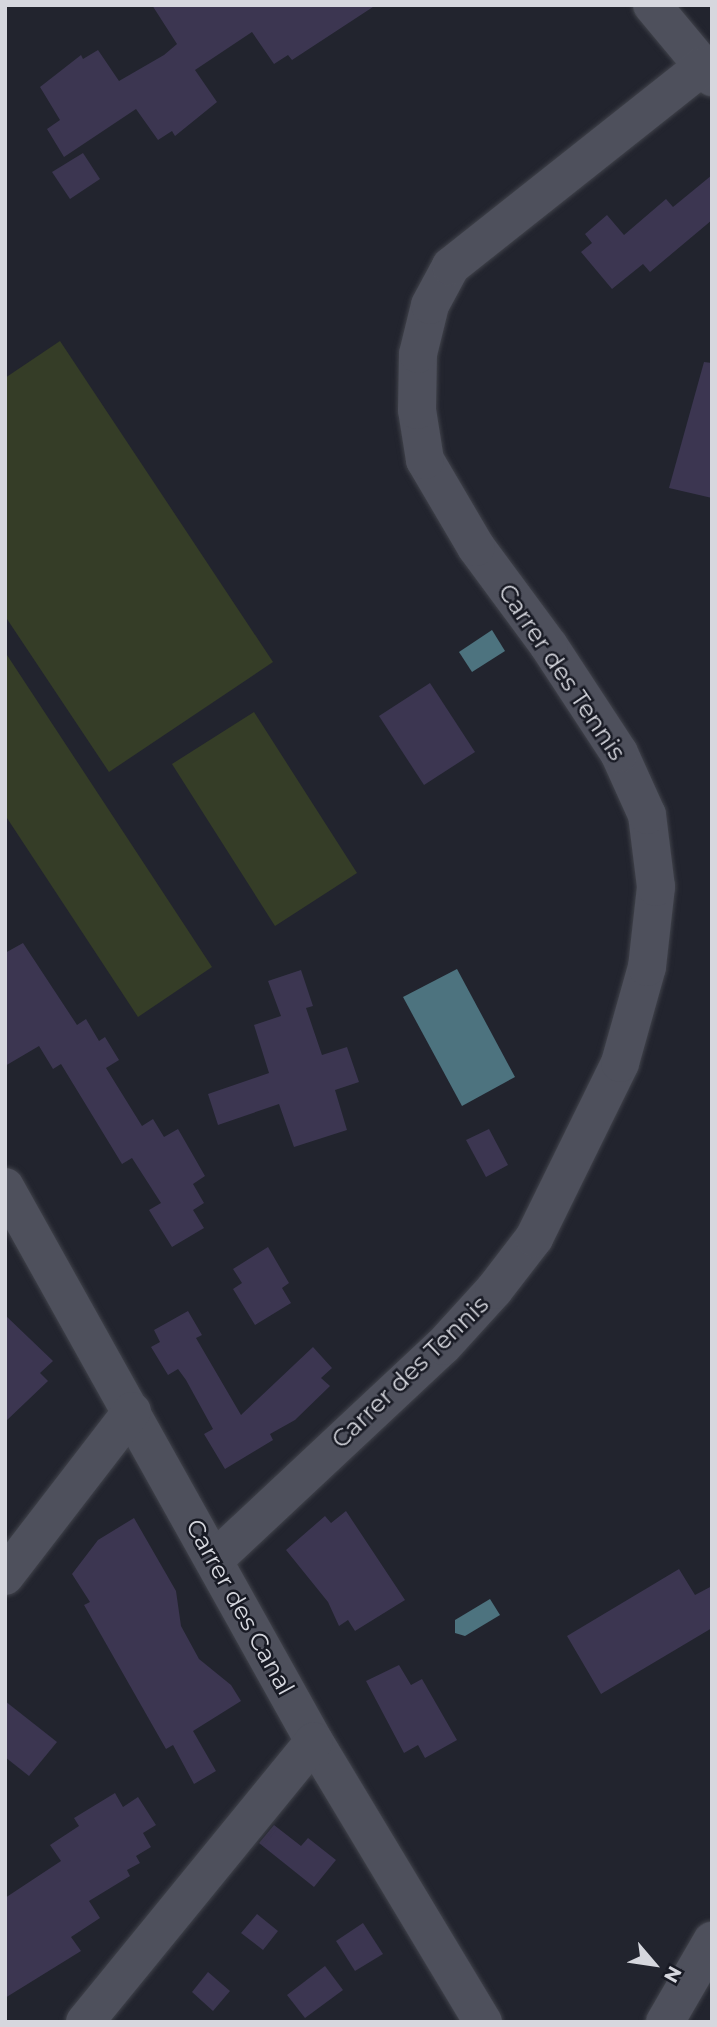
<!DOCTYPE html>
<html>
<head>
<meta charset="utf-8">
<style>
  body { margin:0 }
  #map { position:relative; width:717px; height:2027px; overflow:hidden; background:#22242e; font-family:Montserrat,sans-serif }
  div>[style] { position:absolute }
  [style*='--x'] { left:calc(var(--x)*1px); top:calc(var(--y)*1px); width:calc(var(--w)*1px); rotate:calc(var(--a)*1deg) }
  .green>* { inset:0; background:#353d27 }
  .water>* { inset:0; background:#4d737f }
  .building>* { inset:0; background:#3c3651 }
  .roads { filter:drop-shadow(0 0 2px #40424a) drop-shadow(0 0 2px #40424a) }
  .minor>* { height:38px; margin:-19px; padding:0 19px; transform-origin:19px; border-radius:19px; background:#4e505c }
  span { translate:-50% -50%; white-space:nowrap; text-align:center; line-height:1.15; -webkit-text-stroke:5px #181a24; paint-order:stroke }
  .street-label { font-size:24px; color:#d6d7de }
  .frame { position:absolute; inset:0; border:7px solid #d6d7de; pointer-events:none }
  .north { position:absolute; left:619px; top:1929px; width:70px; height:70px; -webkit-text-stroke:5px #181a24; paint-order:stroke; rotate:119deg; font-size:19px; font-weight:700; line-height:28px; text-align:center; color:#d6d7de }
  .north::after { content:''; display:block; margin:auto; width:24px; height:32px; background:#d6d7de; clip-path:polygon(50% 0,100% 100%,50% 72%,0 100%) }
</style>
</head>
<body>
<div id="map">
  <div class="green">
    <i style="clip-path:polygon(60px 341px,273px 662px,109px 772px,5px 616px,5px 378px)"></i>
    <i style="clip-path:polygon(5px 652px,212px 967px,138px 1017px,5px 815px)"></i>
    <i style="clip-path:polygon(254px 712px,357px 873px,275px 926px,172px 764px)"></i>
  </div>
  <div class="water">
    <i style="clip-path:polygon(492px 630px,505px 651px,472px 672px,459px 652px)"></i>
    <i style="clip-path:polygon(457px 969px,515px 1077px,462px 1106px,403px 997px)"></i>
    <i style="clip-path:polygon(490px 1599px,500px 1615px,465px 1636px,455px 1633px,455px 1620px)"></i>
  </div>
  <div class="building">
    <i style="clip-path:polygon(152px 5px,376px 5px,292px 60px,288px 55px,274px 64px,252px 32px,195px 70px,217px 102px,175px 136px,172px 131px,158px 140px,136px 109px,64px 157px,47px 129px,60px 120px,40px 87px,81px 55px,83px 59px,98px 50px,119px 81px,164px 55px,177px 44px)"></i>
    <i style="clip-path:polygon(83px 153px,100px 179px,70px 199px,52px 172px)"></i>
    <i style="clip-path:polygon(712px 175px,712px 220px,650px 272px,643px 264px,612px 289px,581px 252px,592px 243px,585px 234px,607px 215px,624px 235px,666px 199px,673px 207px)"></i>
    <i style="clip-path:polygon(704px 362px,712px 363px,712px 498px,669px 488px)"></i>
    <i style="clip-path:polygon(430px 683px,475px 752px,424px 785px,379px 716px)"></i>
    <i style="clip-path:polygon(23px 943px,77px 1025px,86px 1019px,99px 1041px,105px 1037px,119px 1060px,106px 1068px,142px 1126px,153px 1119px,164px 1137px,178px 1129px,205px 1176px,193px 1184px,204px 1203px,193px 1210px,204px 1228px,172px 1247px,149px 1210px,161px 1203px,132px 1158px,122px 1164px,61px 1064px,53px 1069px,39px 1046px,5px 1066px,5px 953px)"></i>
    <i style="clip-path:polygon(301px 970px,313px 1006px,306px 1008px,322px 1055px,347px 1047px,359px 1082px,335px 1090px,347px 1130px,294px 1147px,279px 1104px,218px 1125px,208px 1094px,269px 1073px,254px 1025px,281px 1016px,268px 981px)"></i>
    <i style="clip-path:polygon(489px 1129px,508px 1165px,486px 1177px,466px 1140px)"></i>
    <i style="clip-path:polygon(268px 1247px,289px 1283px,282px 1288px,291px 1303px,255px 1325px,233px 1289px,242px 1283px,233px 1269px)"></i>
    <i style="clip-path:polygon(188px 1311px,202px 1335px,196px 1338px,241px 1415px,313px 1347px,332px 1368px,321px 1378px,330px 1386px,295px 1420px,270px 1434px,273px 1440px,225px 1469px,204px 1434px,213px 1429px,186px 1380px,178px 1369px,168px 1375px,151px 1347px,160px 1342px,154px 1330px)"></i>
    <i style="clip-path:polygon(5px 1315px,53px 1361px,40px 1373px,48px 1381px,5px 1422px)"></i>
    <i style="clip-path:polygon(346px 1511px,405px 1600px,355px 1631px,348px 1620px,339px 1626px,328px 1602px,286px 1550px,325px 1516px,331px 1523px)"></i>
    <i style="clip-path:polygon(134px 1518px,176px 1591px,181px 1626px,199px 1659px,231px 1685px,241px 1701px,193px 1731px,216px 1771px,194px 1784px,173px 1745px,166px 1749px,84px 1605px,90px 1602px,72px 1574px,98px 1540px)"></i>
    <i style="clip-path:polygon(679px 1569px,695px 1595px,712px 1586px,712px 1628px,601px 1694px,567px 1636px)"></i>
    <i style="clip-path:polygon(399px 1665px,411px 1685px,422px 1679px,457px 1740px,425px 1758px,418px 1745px,404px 1753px,366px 1681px)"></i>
    <i style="clip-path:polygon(5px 1701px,57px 1742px,29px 1776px,5px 1757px)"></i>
    <i style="clip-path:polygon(115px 1793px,123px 1807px,138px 1797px,156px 1825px,143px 1833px,151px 1847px,136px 1856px,140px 1863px,127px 1870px,130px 1876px,89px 1901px,100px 1918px,71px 1937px,81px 1951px,5px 1998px,5px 1898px,61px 1861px,50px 1845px,79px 1826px,74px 1818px)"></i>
    <i style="clip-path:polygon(274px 1825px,301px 1846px,308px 1838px,336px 1860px,314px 1887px,259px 1843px)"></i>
    <i style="clip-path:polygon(257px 1914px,278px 1931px,263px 1950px,241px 1933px)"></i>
    <i style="clip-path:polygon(363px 1923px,383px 1954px,355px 1971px,336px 1941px)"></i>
    <i style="clip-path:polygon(325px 1966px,343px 1990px,305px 2018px,287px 1995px)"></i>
    <i style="clip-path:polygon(208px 1972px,230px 1991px,213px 2011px,192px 1992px)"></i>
  </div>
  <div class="roads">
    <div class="minor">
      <i style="--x:652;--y:5;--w:94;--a:50.2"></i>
      <i style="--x:5;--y:1187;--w:634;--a:60.85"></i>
      <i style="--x:314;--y:1741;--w:328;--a:59"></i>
      <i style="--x:214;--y:1560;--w:313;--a:-43.1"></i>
      <i style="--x:443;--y:1346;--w:76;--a:-47.7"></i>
      <i style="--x:494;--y:1290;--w:66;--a:-52.4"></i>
      <i style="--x:534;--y:1238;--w:195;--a:-63.8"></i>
      <i style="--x:620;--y:1063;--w:100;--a:-74.3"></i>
      <i style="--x:647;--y:967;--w:81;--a:-83.6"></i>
      <i style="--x:656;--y:887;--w:73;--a:-97.1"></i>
      <i style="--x:647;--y:815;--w:68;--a:-114.3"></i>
      <i style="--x:619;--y:753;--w:128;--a:-123.2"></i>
      <i style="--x:549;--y:646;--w:123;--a:-126.4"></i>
      <i style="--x:476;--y:547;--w:101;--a:-120.4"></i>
      <i style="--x:425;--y:460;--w:51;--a:-99.1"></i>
      <i style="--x:417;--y:410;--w:56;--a:-89"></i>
      <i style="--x:418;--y:354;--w:50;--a:-76.2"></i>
      <i style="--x:430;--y:305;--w:44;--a:-61.7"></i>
      <i style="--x:451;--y:266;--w:322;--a:-38.4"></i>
      <i style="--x:5;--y:1576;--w:208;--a:-52.4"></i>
      <i style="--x:85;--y:2022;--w:362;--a:-50.8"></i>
      <i style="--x:665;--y:2022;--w:94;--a:-59.9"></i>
    </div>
  </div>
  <div class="street-label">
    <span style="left:562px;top:672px;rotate:56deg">Carrer des Tennis</span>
    <span style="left:410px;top:1372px;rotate:-44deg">Carrer des Tennis</span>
    <span style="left:240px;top:1607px;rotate:61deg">Carrer des Canal</span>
  </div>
  <div class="frame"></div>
  <div class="north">N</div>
</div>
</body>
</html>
